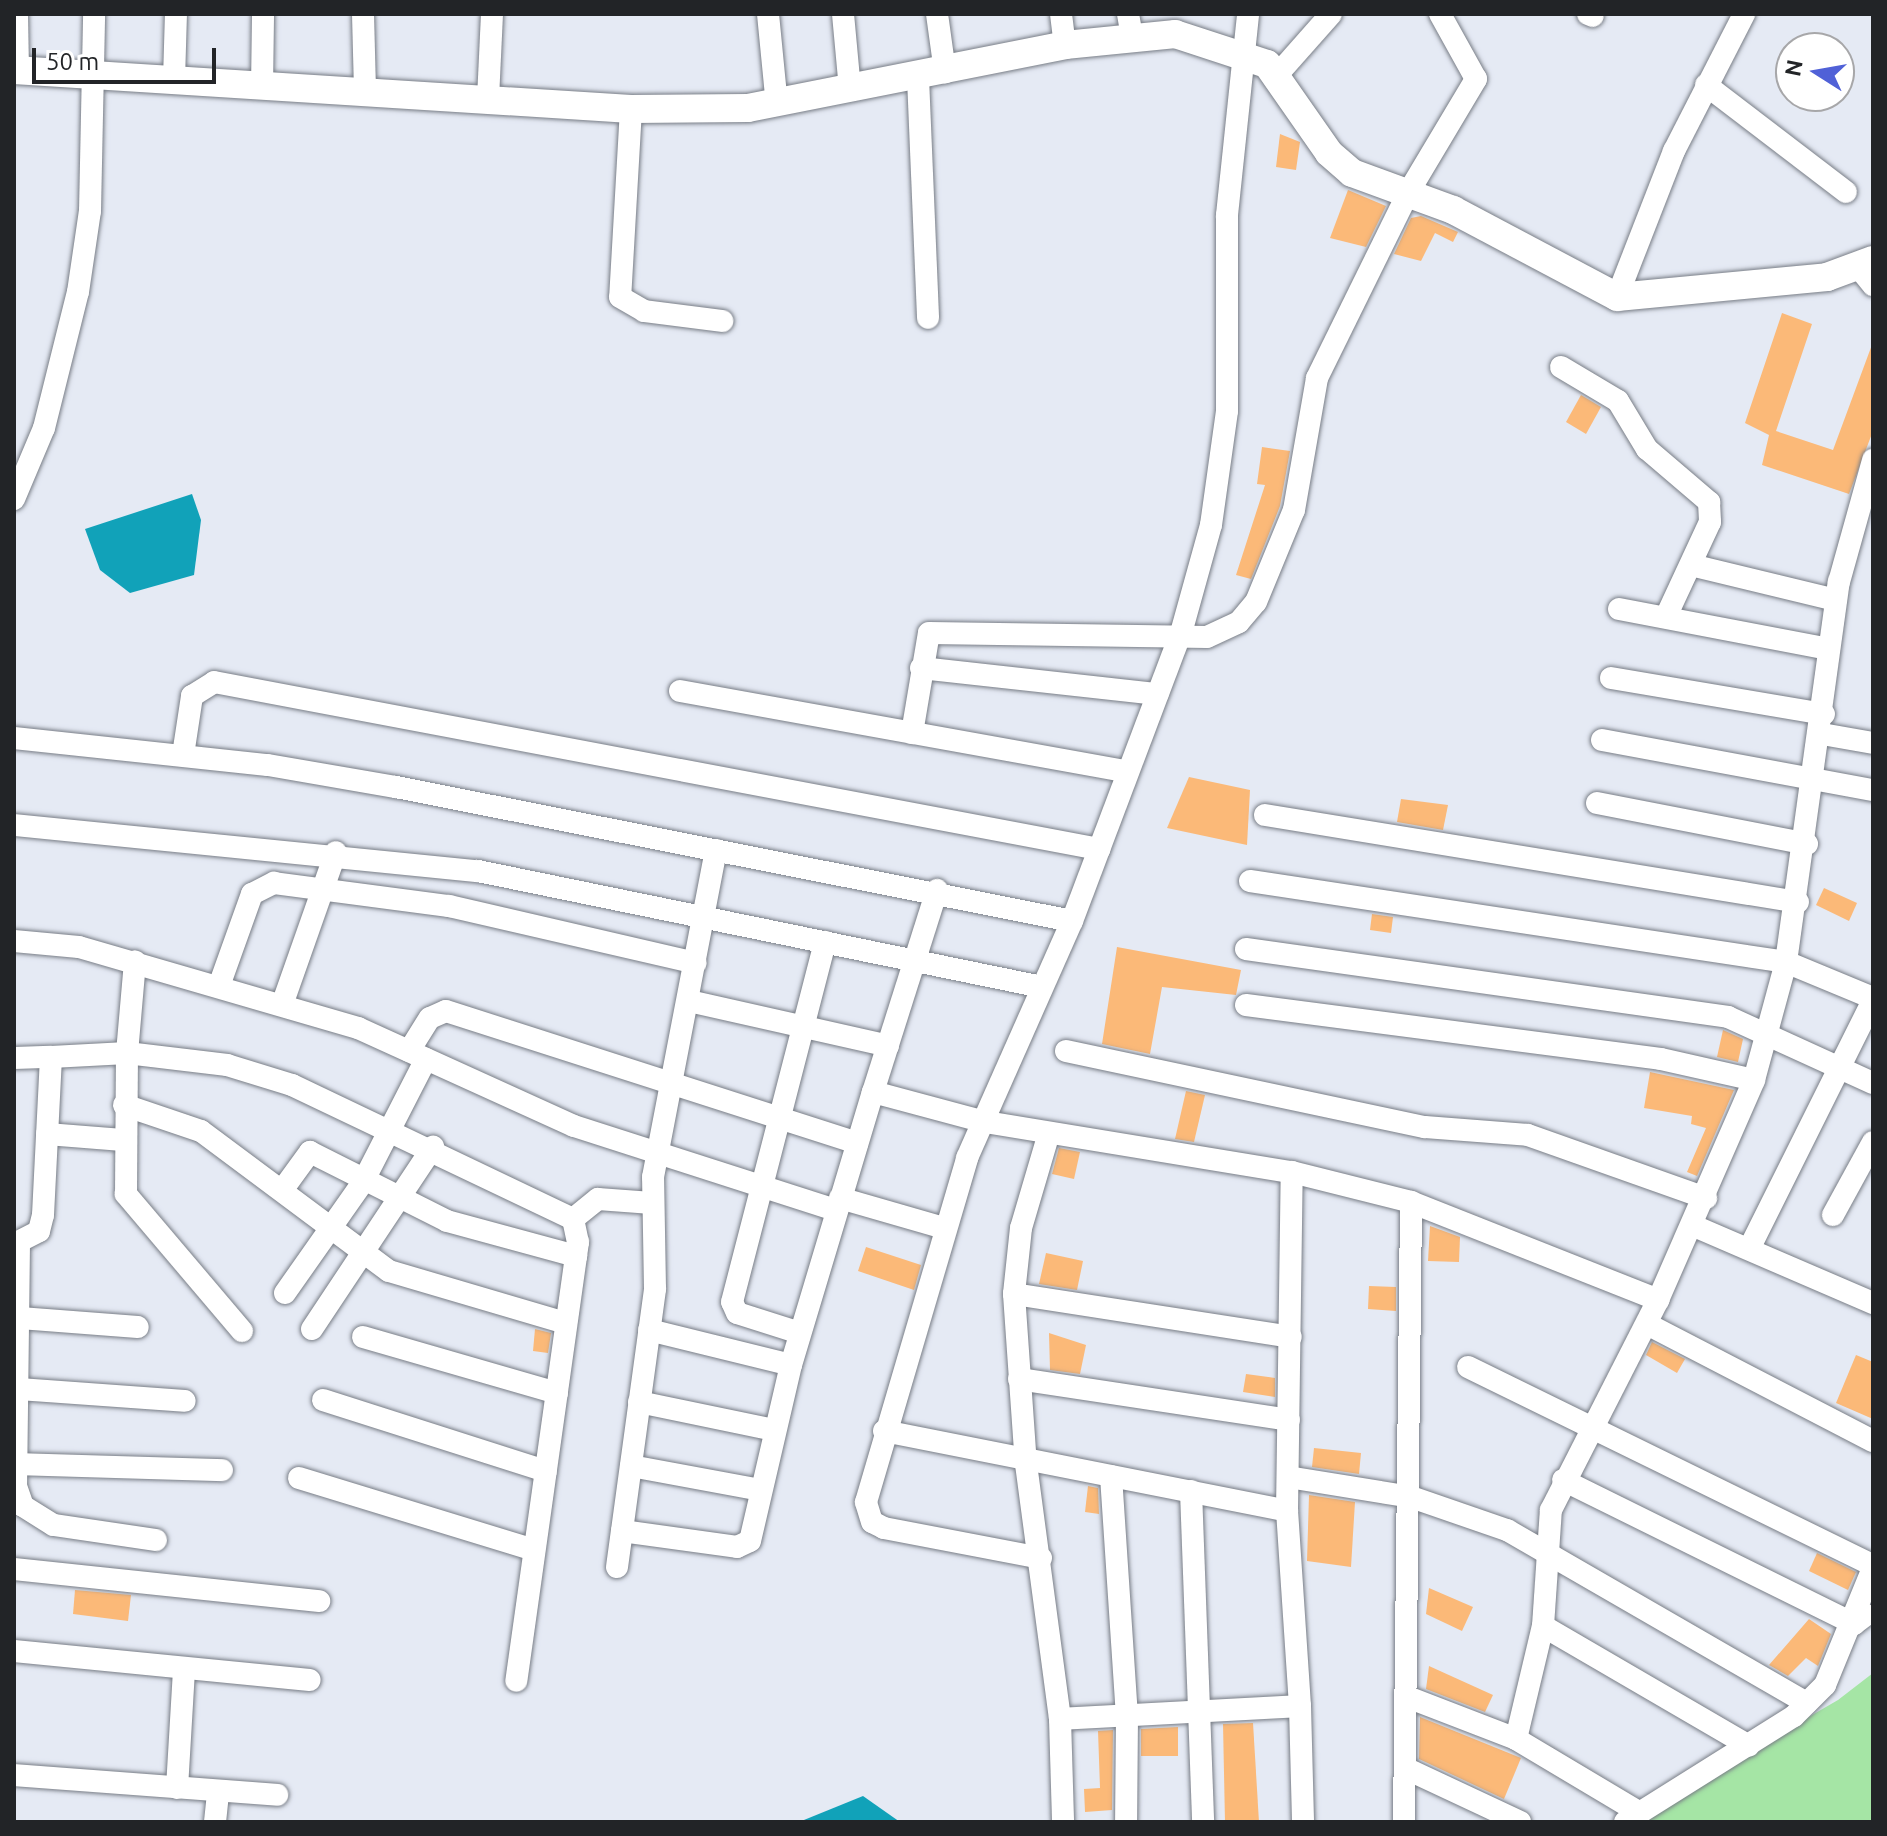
<!DOCTYPE html>
<html>
<head>
<meta charset="utf-8">
<style>
  body { margin:0 }
  #map { position:relative; width:1887px; height:1836px; overflow:hidden; background:#e5eaf4; font-family:Ubuntu,sans-serif }
  div>[style] { position:absolute }
  [style*='--x'] { left:calc(var(--x)*1px); top:calc(var(--y)*1px); width:calc(var(--w)*1px); rotate:calc(var(--a)*1deg) }
  .green>* { inset:0; background:#a5e5a5 }
  .water>* { inset:0; background:#11a2b9 }
  .building>* { inset:0; background:#fbb978 }
  .roads { filter:drop-shadow(0 0 2px #787d86) drop-shadow(0 0 2px #787d86) }
  .minor>* { height:22px; margin:-11px; padding:0 11px; transform-origin:11px; border-radius:11px; background:#fff }
  .tertiary>* { height:28px; margin:-14px; padding:0 14px; transform-origin:14px; border-radius:14px; background:#fff }
  span { translate:-50% -50%; white-space:nowrap; text-align:center; line-height:1.15; -webkit-text-stroke:6px #fff; paint-order:stroke }
  .frame { position:absolute; inset:0; border:16px solid #222427; pointer-events:none }
  .north { position:absolute; left:1775px; top:32px; width:80px; height:80px; box-sizing:border-box; background:#fff; border:2px solid #a7a7a9; border-radius:50%; rotate:281deg; font-size:22px; font-weight:700; line-height:32px; text-align:center; color:#222427 }
  .north::after { content:''; display:block; margin:auto; width:28px; height:36px; background:#5061d7; clip-path:polygon(50% 0,100% 100%,50% 72%,0 100%) }
  .scale { position:absolute; left:32px; top:48px; width:184px; height:36px; box-sizing:border-box; border:4px solid #222427; border-top:0; padding-left:10px; font-size:24px; line-height:28px; white-space:nowrap; color:#222427; -webkit-text-stroke:6px #fff; paint-order:stroke }
</style>
</head>
<body>
<div id="map">
  <div class="green">
    <i style="clip-path:polygon(1873px 1673px,1873px 1822px,1628px 1822px,1838px 1700px)"></i>
  </div>
  <div class="water">
    <i style="clip-path:polygon(192px 494px,201px 520px,194px 575px,130px 593px,100px 570px,85px 529px)"></i>
    <i style="clip-path:polygon(863px 1796px,900px 1822px,799px 1822px)"></i>
  </div>
  <div class="building">
    <i style="clip-path:polygon(1280px 134px,1300px 142px,1296px 170px,1276px 167px)"></i>
    <i style="clip-path:polygon(1348px 190px,1386px 206px,1366px 247px,1330px 238px)"></i>
    <i style="clip-path:polygon(1421px 216px,1458px 232px,1453px 242px,1435px 233px,1421px 261px,1394px 254px,1411px 218px)"></i>
    <i style="clip-path:polygon(1782px 313px,1812px 324px,1776px 431px,1833px 450px,1873px 342px,1873px 431px,1849px 494px,1762px 465px,1769px 435px,1745px 423px)"></i>
    <i style="clip-path:polygon(1581px 395px,1601px 407px,1586px 434px,1566px 422px)"></i>
    <i style="clip-path:polygon(1262px 447px,1290px 451px,1280px 506px,1251px 579px,1236px 575px,1265px 485px,1257px 484px)"></i>
    <i style="clip-path:polygon(1189px 777px,1250px 790px,1247px 845px,1167px 828px)"></i>
    <i style="clip-path:polygon(1401px 799px,1448px 805px,1443px 830px,1397px 822px)"></i>
    <i style="clip-path:polygon(1824px 888px,1857px 903px,1849px 921px,1816px 905px)"></i>
    <i style="clip-path:polygon(1372px 914px,1393px 917px,1391px 933px,1370px 930px)"></i>
    <i style="clip-path:polygon(1117px 947px,1241px 970px,1236px 995px,1162px 987px,1150px 1054px,1102px 1044px)"></i>
    <i style="clip-path:polygon(1723px 1030px,1743px 1039px,1738px 1062px,1717px 1057px)"></i>
    <i style="clip-path:polygon(1650px 1072px,1734px 1090px,1697px 1176px,1687px 1172px,1706px 1128px,1691px 1124px,1692px 1116px,1644px 1108px)"></i>
    <i style="clip-path:polygon(1186px 1091px,1205px 1095px,1194px 1142px,1175px 1139px)"></i>
    <i style="clip-path:polygon(1059px 1148px,1080px 1152px,1074px 1179px,1052px 1174px)"></i>
    <i style="clip-path:polygon(1430px 1226px,1460px 1237px,1459px 1262px,1428px 1261px)"></i>
    <i style="clip-path:polygon(866px 1247px,921px 1265px,914px 1290px,858px 1271px)"></i>
    <i style="clip-path:polygon(1046px 1253px,1083px 1261px,1077px 1290px,1039px 1284px)"></i>
    <i style="clip-path:polygon(1369px 1286px,1396px 1287px,1396px 1311px,1368px 1309px)"></i>
    <i style="clip-path:polygon(535px 1329px,551px 1333px,548px 1353px,533px 1351px)"></i>
    <i style="clip-path:polygon(1049px 1333px,1086px 1345px,1080px 1374px,1050px 1370px)"></i>
    <i style="clip-path:polygon(1652px 1342px,1685px 1359px,1677px 1373px,1646px 1355px)"></i>
    <i style="clip-path:polygon(1856px 1355px,1873px 1362px,1873px 1419px,1836px 1403px)"></i>
    <i style="clip-path:polygon(1246px 1374px,1275px 1378px,1275px 1397px,1243px 1392px)"></i>
    <i style="clip-path:polygon(1314px 1448px,1361px 1453px,1359px 1474px,1312px 1467px)"></i>
    <i style="clip-path:polygon(1088px 1486px,1098px 1488px,1099px 1514px,1085px 1512px)"></i>
    <i style="clip-path:polygon(1309px 1495px,1355px 1502px,1351px 1567px,1307px 1561px)"></i>
    <i style="clip-path:polygon(1817px 1553px,1856px 1572px,1848px 1590px,1809px 1571px)"></i>
    <i style="clip-path:polygon(1429px 1588px,1473px 1607px,1462px 1631px,1426px 1614px)"></i>
    <i style="clip-path:polygon(75px 1590px,131px 1595px,128px 1621px,73px 1614px)"></i>
    <i style="clip-path:polygon(1809px 1619px,1831px 1634px,1818px 1666px,1806px 1658px,1788px 1676px,1769px 1665px)"></i>
    <i style="clip-path:polygon(1429px 1666px,1493px 1695px,1485px 1712px,1426px 1689px)"></i>
    <i style="clip-path:polygon(1420px 1717px,1521px 1758px,1504px 1799px,1419px 1759px)"></i>
    <i style="clip-path:polygon(1253px 1723px,1259px 1822px,1225px 1822px,1223px 1724px)"></i>
    <i style="clip-path:polygon(1178px 1727px,1178px 1756px,1141px 1756px,1141px 1729px)"></i>
    <i style="clip-path:polygon(1113px 1730px,1112px 1810px,1085px 1812px,1084px 1789px,1100px 1788px,1098px 1731px)"></i>
  </div>
  <div class="roads">
    <div class="minor">
      <i style="--x:17;--y:14;--w:57;--a:89"></i>
      <i style="--x:363;--y:14;--w:79;--a:88.5"></i>
      <i style="--x:768;--y:14;--w:91;--a:84.4"></i>
      <i style="--x:843;--y:14;--w:76;--a:84.7"></i>
      <i style="--x:937;--y:14;--w:59;--a:82.1"></i>
      <i style="--x:1061;--y:14;--w:31;--a:83"></i>
      <i style="--x:1128;--y:14;--w:23;--a:80"></i>
      <i style="--x:1588;--y:14;--w:5;--a:22"></i>
      <i style="--x:1277;--y:75;--w:81;--a:-48.5"></i>
      <i style="--x:918;--y:78;--w:240;--a:87.6"></i>
      <i style="--x:174;--y:80;--w:66;--a:-88.3"></i>
      <i style="--x:1706;--y:85;--w:176;--a:37.4"></i>
      <i style="--x:262;--y:88;--w:74;--a:-89.2"></i>
      <i style="--x:488;--y:99;--w:85;--a:-87.3"></i>
      <i style="--x:631;--y:109;--w:188;--a:93.3"></i>
      <i style="--x:620;--y:297;--w:28;--a:30"></i>
      <i style="--x:644;--y:311;--w:79;--a:7.3"></i>
      <i style="--x:1859;--y:268;--w:22;--a:51"></i>
      <i style="--x:1617;--y:297;--w:157;--a:-68.7"></i>
      <i style="--x:1674;--y:151;--w:154;--a:-62.9"></i>
      <i style="--x:1561;--y:367;--w:66;--a:30.8"></i>
      <i style="--x:1618;--y:401;--w:56;--a:58.9"></i>
      <i style="--x:1647;--y:449;--w:82;--a:40.5"></i>
      <i style="--x:1709;--y:502;--w:20;--a:87"></i>
      <i style="--x:1710;--y:522;--w:105;--a:114.9"></i>
      <i style="--x:14;--y:499;--w:77;--a:-67.1"></i>
      <i style="--x:44;--y:428;--w:140;--a:-76"></i>
      <i style="--x:78;--y:292;--w:82;--a:-81.6"></i>
      <i style="--x:90;--y:211;--w:197;--a:-88.8"></i>
      <i style="--x:1691;--y:565;--w:149;--a:13.6"></i>
      <i style="--x:1619;--y:609;--w:213;--a:10.8"></i>
      <i style="--x:921;--y:668;--w:238;--a:6.3"></i>
      <i style="--x:1611;--y:678;--w:216;--a:9.6"></i>
      <i style="--x:680;--y:691;--w:455;--a:10.2"></i>
      <i style="--x:912;--y:733;--w:101;--a:-80.4"></i>
      <i style="--x:929;--y:633;--w:278;--a:0.8"></i>
      <i style="--x:1207;--y:637;--w:35;--a:-25"></i>
      <i style="--x:1239;--y:622;--w:26;--a:-50"></i>
      <i style="--x:1256;--y:602;--w:100;--a:-67.6"></i>
      <i style="--x:1294;--y:510;--w:134;--a:-80.1"></i>
      <i style="--x:1317;--y:378;--w:206;--a:-63.8"></i>
      <i style="--x:1408;--y:193;--w:133;--a:-59.2"></i>
      <i style="--x:1476;--y:79;--w:74;--a:-119"></i>
      <i style="--x:1822;--y:734;--w:52;--a:10"></i>
      <i style="--x:14;--y:738;--w:255;--a:6.1"></i>
      <i style="--x:268;--y:765;--w:130;--a:9.8"></i>
      <i style="--x:396;--y:787;--w:689;--a:11.21"></i>
      <i style="--x:1602;--y:740;--w:276;--a:10.5"></i>
      <i style="--x:183;--y:755;--w:60;--a:-81.3"></i>
      <i style="--x:192;--y:696;--w:26;--a:-32"></i>
      <i style="--x:214;--y:682;--w:901;--a:10.69"></i>
      <i style="--x:1597;--y:803;--w:214;--a:11"></i>
      <i style="--x:1265;--y:815;--w:540;--a:9.27"></i>
      <i style="--x:14;--y:825;--w:466;--a:5.7"></i>
      <i style="--x:478;--y:871;--w:576;--a:11.62"></i>
      <i style="--x:1250;--y:881;--w:542;--a:8.59"></i>
      <i style="--x:1786;--y:962;--w:94;--a:22.5"></i>
      <i style="--x:14;--y:941;--w:65;--a:5.3"></i>
      <i style="--x:79;--y:947;--w:291;--a:16.2"></i>
      <i style="--x:358;--y:1028;--w:237;--a:24.4"></i>
      <i style="--x:574;--y:1126;--w:275;--a:17.8"></i>
      <i style="--x:1246;--y:949;--w:487;--a:8"></i>
      <i style="--x:1728;--y:1017;--w:159;--a:24.5"></i>
      <i style="--x:219;--y:986;--w:98;--a:-70.3"></i>
      <i style="--x:252;--y:894;--w:25;--a:-27"></i>
      <i style="--x:274;--y:883;--w:177;--a:7.5"></i>
      <i style="--x:449;--y:906;--w:253;--a:13"></i>
      <i style="--x:689;--y:1001;--w:204;--a:12.7"></i>
      <i style="--x:282;--y:1005;--w:162;--a:-70.6"></i>
      <i style="--x:1246;--y:1005;--w:418;--a:7.4"></i>
      <i style="--x:1661;--y:1059;--w:95;--a:12.7"></i>
      <i style="--x:409;--y:1051;--w:39;--a:-58"></i>
      <i style="--x:430;--y:1018;--w:17;--a:-24"></i>
      <i style="--x:446;--y:1011;--w:432;--a:17.8"></i>
      <i style="--x:1066;--y:1051;--w:367;--a:12"></i>
      <i style="--x:1425;--y:1127;--w:103;--a:4.4"></i>
      <i style="--x:1528;--y:1135;--w:189;--a:19.5"></i>
      <i style="--x:14;--y:1058;--w:37;--a:-2"></i>
      <i style="--x:873;--y:1092;--w:212;--a:-72.4"></i>
      <i style="--x:124;--y:1105;--w:81;--a:18.7"></i>
      <i style="--x:201;--y:1131;--w:234;--a:36.7"></i>
      <i style="--x:389;--y:1271;--w:184;--a:16.4"></i>
      <i style="--x:1049;--y:1133;--w:99;--a:106.4"></i>
      <i style="--x:1021;--y:1228;--w:66;--a:96.1"></i>
      <i style="--x:1014;--y:1294;--w:170;--a:86"></i>
      <i style="--x:1026;--y:1464;--w:257;--a:82.4"></i>
      <i style="--x:1060;--y:1719;--w:240;--a:-3.1"></i>
      <i style="--x:1300;--y:1706;--w:195;--a:-93.8"></i>
      <i style="--x:1287;--y:1511;--w:339;--a:-89.2"></i>
      <i style="--x:47;--y:1134;--w:76;--a:4.5"></i>
      <i style="--x:283;--y:1189;--w:46;--a:-53.9"></i>
      <i style="--x:310;--y:1152;--w:153;--a:26.7"></i>
      <i style="--x:447;--y:1221;--w:134;--a:15.2"></i>
      <i style="--x:840;--y:1198;--w:108;--a:16.1"></i>
      <i style="--x:1833;--y:1215;--w:83;--a:-61.3"></i>
      <i style="--x:573;--y:1219;--w:32;--a:-39"></i>
      <i style="--x:598;--y:1199;--w:54;--a:4.2"></i>
      <i style="--x:1694;--y:1226;--w:195;--a:23.3"></i>
      <i style="--x:19;--y:1243;--w:243;--a:90.7"></i>
      <i style="--x:16;--y:1486;--w:21;--a:71"></i>
      <i style="--x:23;--y:1506;--w:36;--a:32"></i>
      <i style="--x:54;--y:1525;--w:103;--a:8.4"></i>
      <i style="--x:14;--y:1244;--w:28;--a:-27"></i>
      <i style="--x:39;--y:1231;--w:16;--a:-76"></i>
      <i style="--x:43;--y:1215;--w:158;--a:-87.1"></i>
      <i style="--x:51;--y:1057;--w:76;--a:-3"></i>
      <i style="--x:127;--y:1053;--w:92;--a:-85"></i>
      <i style="--x:1749;--y:1249;--w:278;--a:-63.5"></i>
      <i style="--x:285;--y:1293;--w:136;--a:-54.9"></i>
      <i style="--x:363;--y:1182;--w:138;--a:-62.9"></i>
      <i style="--x:1014;--y:1294;--w:280;--a:8.8"></i>
      <i style="--x:20;--y:1318;--w:118;--a:4.4"></i>
      <i style="--x:1647;--y:1324;--w:254;--a:27.4"></i>
      <i style="--x:312;--y:1329;--w:219;--a:-56.4"></i>
      <i style="--x:649;--y:1330;--w:146;--a:13.8"></i>
      <i style="--x:242;--y:1331;--w:180;--a:-130.3"></i>
      <i style="--x:126;--y:1194;--w:141;--a:-89.6"></i>
      <i style="--x:127;--y:1053;--w:101;--a:6.8"></i>
      <i style="--x:227;--y:1065;--w:68;--a:17.1"></i>
      <i style="--x:292;--y:1085;--w:311;--a:25.5"></i>
      <i style="--x:573;--y:1219;--w:24;--a:78"></i>
      <i style="--x:578;--y:1242;--w:443;--a:98"></i>
      <i style="--x:800;--y:1333;--w:66;--a:-162.4"></i>
      <i style="--x:737;--y:1313;--w:12;--a:-114"></i>
      <i style="--x:732;--y:1302;--w:372;--a:-75.5"></i>
      <i style="--x:363;--y:1337;--w:202;--a:16.1"></i>
      <i style="--x:1468;--y:1367;--w:451;--a:26.1"></i>
      <i style="--x:1019;--y:1379;--w:273;--a:8.6"></i>
      <i style="--x:19;--y:1389;--w:166;--a:4.1"></i>
      <i style="--x:323;--y:1400;--w:234;--a:17.7"></i>
      <i style="--x:639;--y:1402;--w:138;--a:11.7"></i>
      <i style="--x:884;--y:1431;--w:411;--a:11.2"></i>
      <i style="--x:17;--y:1464;--w:205;--a:1.7"></i>
      <i style="--x:631;--y:1466;--w:132;--a:10.5"></i>
      <i style="--x:1111;--y:1476;--w:241;--a:86.2"></i>
      <i style="--x:1127;--y:1716;--w:106;--a:90.5"></i>
      <i style="--x:1288;--y:1477;--w:125;--a:9.2"></i>
      <i style="--x:1411;--y:1497;--w:102;--a:19"></i>
      <i style="--x:1507;--y:1530;--w:346;--a:30"></i>
      <i style="--x:299;--y:1478;--w:246;--a:17"></i>
      <i style="--x:1563;--y:1480;--w:325;--a:26.3"></i>
      <i style="--x:1854;--y:1624;--w:15;--a:-37"></i>
      <i style="--x:1191;--y:1491;--w:331;--a:87.9"></i>
      <i style="--x:622;--y:1531;--w:116;--a:7.9"></i>
      <i style="--x:737;--y:1547;--w:14;--a:-25"></i>
      <i style="--x:750;--y:1541;--w:181;--a:-76.9"></i>
      <i style="--x:791;--y:1365;--w:285;--a:-73.3"></i>
      <i style="--x:873;--y:1092;--w:116;--a:15"></i>
      <i style="--x:985;--y:1122;--w:311;--a:9.3"></i>
      <i style="--x:1292;--y:1172;--w:123;--a:14.1"></i>
      <i style="--x:1411;--y:1202;--w:266;--a:21.6"></i>
      <i style="--x:1658;--y:1300;--w:240;--a:-66.4"></i>
      <i style="--x:1754;--y:1080;--w:122;--a:-74.8"></i>
      <i style="--x:1786;--y:962;--w:384;--a:-82.1"></i>
      <i style="--x:1839;--y:582;--w:127;--a:-74.4"></i>
      <i style="--x:1041;--y:1558;--w:160;--a:-169.2"></i>
      <i style="--x:884;--y:1528;--w:13;--a:-153"></i>
      <i style="--x:872;--y:1522;--w:21;--a:-107"></i>
      <i style="--x:866;--y:1502;--w:359;--a:-73.6"></i>
      <i style="--x:967;--y:1158;--w:259;--a:-66.1"></i>
      <i style="--x:1072;--y:921;--w:308;--a:-69.3"></i>
      <i style="--x:1181;--y:633;--w:112;--a:-74.5"></i>
      <i style="--x:1211;--y:525;--w:115;--a:-82"></i>
      <i style="--x:1227;--y:411;--w:196;--a:-90"></i>
      <i style="--x:1227;--y:215;--w:202;--a:-84"></i>
      <i style="--x:617;--y:1567;--w:281;--a:-82.2"></i>
      <i style="--x:655;--y:1289;--w:112;--a:-91"></i>
      <i style="--x:653;--y:1177;--w:333;--a:-79.1"></i>
      <i style="--x:14;--y:1569;--w:307;--a:6"></i>
      <i style="--x:1543;--y:1626;--w:238;--a:30.2"></i>
      <i style="--x:14;--y:1651;--w:297;--a:5.6"></i>
      <i style="--x:1410;--y:1698;--w:114;--a:21.1"></i>
      <i style="--x:1516;--y:1739;--w:116;--a:-76.6"></i>
      <i style="--x:1543;--y:1626;--w:116;--a:-86.1"></i>
      <i style="--x:1551;--y:1510;--w:236;--a:-63"></i>
      <i style="--x:1300;--y:1706;--w:116;--a:88.5"></i>
      <i style="--x:1060;--y:1719;--w:103;--a:88.3"></i>
      <i style="--x:1516;--y:1739;--w:144;--a:30.8"></i>
      <i style="--x:1407;--y:1769;--w:125;--a:25.1"></i>
      <i style="--x:14;--y:1775;--w:264;--a:4.3"></i>
      <i style="--x:177;--y:1788;--w:119;--a:-86.6"></i>
      <i style="--x:215;--y:1822;--w:31;--a:-84"></i>
      <i style="--x:1404;--y:1822;--w:620;--a:-89.35"></i>
      <i style="--x:1625;--y:1822;--w:199;--a:-32.1"></i>
      <i style="--x:1794;--y:1716;--w:44;--a:-45"></i>
      <i style="--x:1825;--y:1685;--w:126;--a:-67.7"></i>
    </div>
    <div class="tertiary">
      <i style="--x:14;--y:70;--w:618;--a:3.62"></i>
      <i style="--x:631;--y:109;--w:117;--a:-0.5"></i>
      <i style="--x:748;--y:108;--w:323;--a:-11.2"></i>
      <i style="--x:1065;--y:45;--w:111;--a:-5.7"></i>
      <i style="--x:1175;--y:34;--w:97;--a:18.1"></i>
      <i style="--x:1267;--y:64;--w:108;--a:55.1"></i>
      <i style="--x:1329;--y:153;--w:30;--a:41"></i>
      <i style="--x:1352;--y:173;--w:108;--a:20.1"></i>
      <i style="--x:1453;--y:210;--w:186;--a:27.9"></i>
      <i style="--x:1617;--y:297;--w:211;--a:-5.4"></i>
      <i style="--x:1827;--y:277;--w:49;--a:-20.3"></i>
    </div>
  </div>
  <div class="frame"></div>
  <div class="north">N</div>
  <div class="scale">50 m</div>
</div>
</body>
</html>
